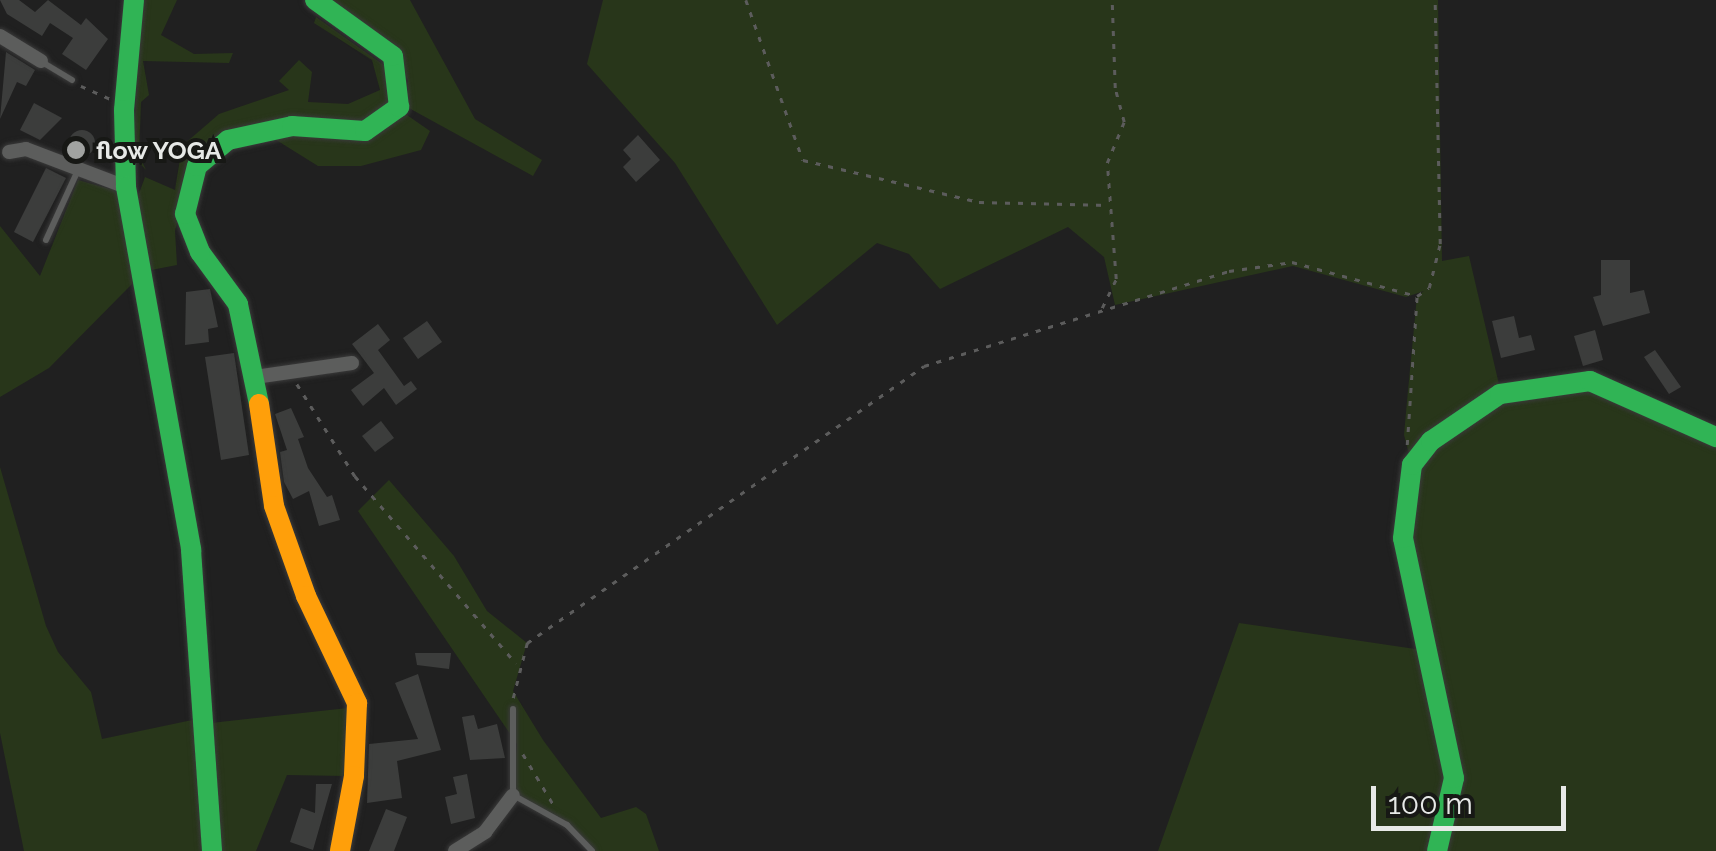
<!DOCTYPE html>
<html>
<head>
<meta charset="utf-8">
<style>
  body { margin:0 }
  #map { position:relative; width:1716px; height:851px; overflow:hidden; background:#202020; font-family:Raleway,sans-serif }
  div>[style] { position:absolute }
  [style*='--x'] { left:calc(var(--x)*1px); top:calc(var(--y)*1px); width:calc(var(--w)*1px); rotate:calc(var(--a)*1deg) }
  .green>* { inset:0; background:#28361a }
  .building>* { inset:0; background:#3c3d3c }
  .round { border-radius:50% }
  .path>* { height:2.5px; margin-top:-1.25px; transform-origin:0; background:repeating-linear-gradient(90deg,#5c5c5c 0 5px,transparent 0 13px) }
  .roads { filter:drop-shadow(0 0 2px #3a3a3a) drop-shadow(0 0 2px #3a3a3a) }
  .lane>* { height:6px; margin:-3px; padding:0 3px; transform-origin:3px; border-radius:3px; background:#5c5d5c }
  .street>* { height:14px; margin:-7px; padding:0 7px; transform-origin:7px; border-radius:7px; background:#5c5d5c }
  .fast>* { height:20px; margin:-10px; padding:0 10px; transform-origin:10px; border-radius:10px; background:#30b455 }
  .slow>* { height:20px; margin:-10px; padding:0 10px; transform-origin:10px; border-radius:10px; background:#ff9f0a }
  .dots>* { width:28px; height:28px; translate:-50% -50%; box-sizing:border-box; border:5px solid #171815; border-radius:50% }
  span { translate:-50% -50%; white-space:nowrap; text-align:center; line-height:1.15; -webkit-text-stroke:8px #171815; paint-order:stroke }
  .poi-label { font-size:25px; color:#e7e9e7; font-weight:700 }
  .left { translate:0 -50%; text-align:left }
  .scale { position:absolute; left:1371px; top:786px; width:195px; height:45px; box-sizing:border-box; border:5px solid #e7e9e7; border-top:0; padding-left:12px; font-size:30px; line-height:35px; white-space:nowrap; color:#e7e9e7; -webkit-text-stroke:8px #171815; paint-order:stroke }
</style>
</head>
<body>
<div id="map">
  <div class="green">
    <i style="clip-path:polygon(141px 0,177px 0,161px 35px,194px 54px,233px 53px,229px 63px,143px 61px,149px 95px,141px 102px,139px 155px,146px 170px,133px 156px)"></i>
    <i style="clip-path:polygon(323px 0,410px 0,475px 119px,542px 160px,533px 176px,407px 107px,408px 81px,393px 43px)"></i>
    <i style="clip-path:polygon(603px 0,1438px 0,1442px 261px,1469px 256px,1501px 393px,1590px 382px,1716px 437px,1716px 851px,1158px 851px,1239px 623px,1422px 650px,1403px 538px,1412px 465px,1404px 435px,1407px 401px,1417px 296px,1424px 291px,1406px 297px,1293px 266px,1115px 305px,1104px 257px,1068px 227px,940px 289px,909px 254px,877px 243px,777px 325px,675px 163px,587px 64px)"></i>
    <i style="clip-path:polygon(316px 17px,388px 68px,395px 91px,387px 107px,351px 126px,297px 121px,192px 165px,175px 231px,177px 265px,146px 271px,137px 199px,145px 177px,175px 190px,182px 146px,219px 114px,289px 90px,279px 81px,299px 60px,312px 72px,308px 102px,348px 104px,380px 90px,372px 60px,314px 23px)"></i>
    <i style="clip-path:polygon(404px 113px,430px 131px,421px 150px,361px 166px,318px 166px,273px 138px,282px 131px,366px 134px)"></i>
    <i style="clip-path:polygon(78px 180px,121px 192px,134px 282px,49px 368px,0 397px,0 226px,40px 276px)"></i>
    <i style="clip-path:polygon(0 467px,46px 626px,58px 652px,91px 692px,102px 739px,197px 719px,205px 851px,24px 851px,0 733px)"></i>
    <i style="clip-path:polygon(389px 480px,454px 556px,487px 611px,527px 643px,513px 691px,543px 740px,601px 818px,636px 807px,646px 814px,659px 851px,592px 851px,566px 824px,513px 794px,517px 744px,358px 511px)"></i>
    <i style="clip-path:polygon(348px 708px,346px 776px,287px 775px,256px 851px,216px 851px,211px 723px)"></i>
  </div>
  <div class="building">
    <i style="clip-path:polygon(0 0,19px 0,35px 12px,48px 0,81px 25px,86px 18px,108px 39px,86px 70px,62px 54px,73px 38px,50px 23px,42px 36px,7px 14px)"></i>
    <i style="clip-path:polygon(6px 52px,35px 70px,26px 86px,17px 82px,0 119px)"></i>
    <i style="clip-path:polygon(34px 103px,62px 118px,40px 140px,20px 130px)"></i>
    <i class="round" style="left:69px;top:130px;width:26px;height:26px"></i>
    <i style="clip-path:polygon(638px 135px,660px 160px,636px 182px,623px 167px,631px 159px,623px 150px)"></i>
    <i style="clip-path:polygon(46px 168px,66px 178px,33px 242px,14px 232px)"></i>
    <i style="clip-path:polygon(1601px 260px,1630px 260px,1630px 293px,1644px 290px,1650px 313px,1603px 326px,1593px 297px,1601px 295px)"></i>
    <i style="clip-path:polygon(210px 289px,218px 327px,208px 329px,209px 342px,185px 345px,186px 292px)"></i>
    <i style="clip-path:polygon(1514px 316px,1519px 338px,1531px 335px,1535px 350px,1501px 358px,1492px 321px)"></i>
    <i style="clip-path:polygon(427px 321px,442px 342px,418px 359px,403px 338px)"></i>
    <i style="clip-path:polygon(378px 324px,390px 340px,378px 350px,404px 386px,411px 381px,417px 389px,396px 405px,384px 388px,363px 406px,351px 390px,374px 373px,352px 344px)"></i>
    <i style="clip-path:polygon(1595px 330px,1603px 360px,1583px 366px,1574px 336px)"></i>
    <i style="clip-path:polygon(1655px 350px,1681px 387px,1669px 394px,1644px 357px)"></i>
    <i style="clip-path:polygon(234px 353px,249px 455px,221px 460px,205px 357px)"></i>
    <i style="clip-path:polygon(291px 408px,304px 437px,298px 439px,308px 468px,327px 497px,332px 495px,340px 520px,319px 526px,309px 491px,293px 499px,284px 482px,280px 452px,287px 450px,275px 414px)"></i>
    <i style="clip-path:polygon(381px 421px,394px 438px,375px 452px,362px 436px)"></i>
    <i style="clip-path:polygon(415px 653px,451px 653px,449px 669px,417px 665px)"></i>
    <i style="clip-path:polygon(418px 674px,441px 750px,397px 761px,402px 798px,367px 803px,369px 744px,418px 739px,395px 683px)"></i>
    <i style="clip-path:polygon(474px 715px,478px 729px,497px 724px,505px 758px,470px 760px,462px 717px)"></i>
    <i style="clip-path:polygon(467px 774px,475px 818px,451px 824px,445px 797px,457px 794px,453px 777px)"></i>
    <i style="clip-path:polygon(316px 784px,332px 784px,313px 850px,290px 842px,301px 808px,315px 813px)"></i>
    <i style="clip-path:polygon(386px 809px,407px 817px,394px 851px,369px 851px)"></i>
  </div>
  <div class="path">
    <i style="--x:746;--y:0;--w:170;--a:70.4"></i>
    <i style="--x:803;--y:160;--w:181;--a:13.4"></i>
    <i style="--x:979;--y:202;--w:129;--a:1.3"></i>
    <i style="--x:81;--y:86;--w:32;--a:24"></i>
    <i style="--x:1102;--y:308;--w:32;--a:-64"></i>
    <i style="--x:1116;--y:279;--w:116;--a:-94.4"></i>
    <i style="--x:1107;--y:163;--w:44;--a:-67.5"></i>
    <i style="--x:1124;--y:122;--w:35;--a:-105"></i>
    <i style="--x:1115;--y:88;--w:88;--a:-92"></i>
    <i style="--x:297;--y:384;--w:109;--a:57.8"></i>
    <i style="--x:355;--y:476;--w:247;--a:49.3"></i>
    <i style="--x:1407;--y:445;--w:149;--a:-86.2"></i>
    <i style="--x:1417;--y:296;--w:14;--a:-34"></i>
    <i style="--x:1429;--y:288;--w:45;--a:-76"></i>
    <i style="--x:1440;--y:244;--w:244;--a:-91.2"></i>
    <i style="--x:513;--y:698;--w:57;--a:-75.7"></i>
    <i style="--x:527;--y:643;--w:484;--a:-34.9"></i>
    <i style="--x:924;--y:366;--w:319;--a:-17.3"></i>
    <i style="--x:1229;--y:271;--w:64;--a:-8.1"></i>
    <i style="--x:1292;--y:262;--w:130;--a:15.2"></i>
    <i style="--x:523;--y:754;--w:62;--a:58.9"></i>
  </div>
  <div class="roads">
    <div class="lane">
      <i style="--x:42;--y:62;--w:35;--a:31"></i>
      <i style="--x:46;--y:240;--w:77;--a:-65.4"></i>
      <i style="--x:513;--y:709;--w:86;--a:90"></i>
      <i style="--x:513;--y:795;--w:62;--a:29.1"></i>
      <i style="--x:567;--y:825;--w:36;--a:46"></i>
    </div>
    <div class="street">
      <i style="--x:0;--y:36;--w:48;--a:31.4"></i>
      <i style="--x:9;--y:152;--w:17;--a:-10"></i>
      <i style="--x:26;--y:149;--w:107;--a:20.8"></i>
      <i style="--x:255;--y:377;--w:98;--a:-8.2"></i>
      <i style="--x:455;--y:851;--w:36;--a:-32"></i>
      <i style="--x:485;--y:832;--w:46;--a:-52.9"></i>
    </div>
    <div class="fast">
      <i style="--x:134;--y:0;--w:110;--a:95.2"></i>
      <i style="--x:124;--y:110;--w:77;--a:88.5"></i>
      <i style="--x:126;--y:187;--w:369;--a:79.8"></i>
      <i style="--x:191;--y:550;--w:302;--a:86"></i>
      <i style="--x:259;--y:404;--w:102;--a:-101.9"></i>
      <i style="--x:238;--y:304;--w:64;--a:-126.2"></i>
      <i style="--x:200;--y:252;--w:41;--a:-111.5"></i>
      <i style="--x:185;--y:214;--w:49;--a:-76"></i>
      <i style="--x:197;--y:166;--w:40;--a:-40"></i>
      <i style="--x:228;--y:140;--w:66;--a:-12.3"></i>
      <i style="--x:292;--y:126;--w:73;--a:3.9"></i>
      <i style="--x:365;--y:131;--w:42;--a:-35.2"></i>
      <i style="--x:399;--y:107;--w:51;--a:-96.7"></i>
      <i style="--x:393;--y:56;--w:96;--a:-144.3"></i>
      <i style="--x:1437;--y:851;--w:75;--a:-76.9"></i>
      <i style="--x:1454;--y:778;--w:245;--a:-102"></i>
      <i style="--x:1403;--y:538;--w:74;--a:-83"></i>
      <i style="--x:1412;--y:465;--w:31;--a:-52"></i>
      <i style="--x:1431;--y:441;--w:83;--a:-34.3"></i>
      <i style="--x:1500;--y:394;--w:91;--a:-8.2"></i>
      <i style="--x:1590;--y:381;--w:138;--a:24"></i>
    </div>
    <div class="slow">
      <i style="--x:259;--y:404;--w:103;--a:81.6"></i>
      <i style="--x:274;--y:506;--w:96;--a:70.4"></i>
      <i style="--x:306;--y:596;--w:119;--a:64.5"></i>
      <i style="--x:357;--y:703;--w:73;--a:92.4"></i>
      <i style="--x:354;--y:776;--w:76;--a:100.6"></i>
    </div>
  </div>
  <div class="dots">
    <i style="left:76px;top:150px;background:#a1a3a1"></i>
  </div>
  <div class="poi-label">
    <span class="left" style="left:96px;top:150px">flow YOGA</span>
  </div>
  <div class="scale">100 m</div>
</div>
</body>
</html>
